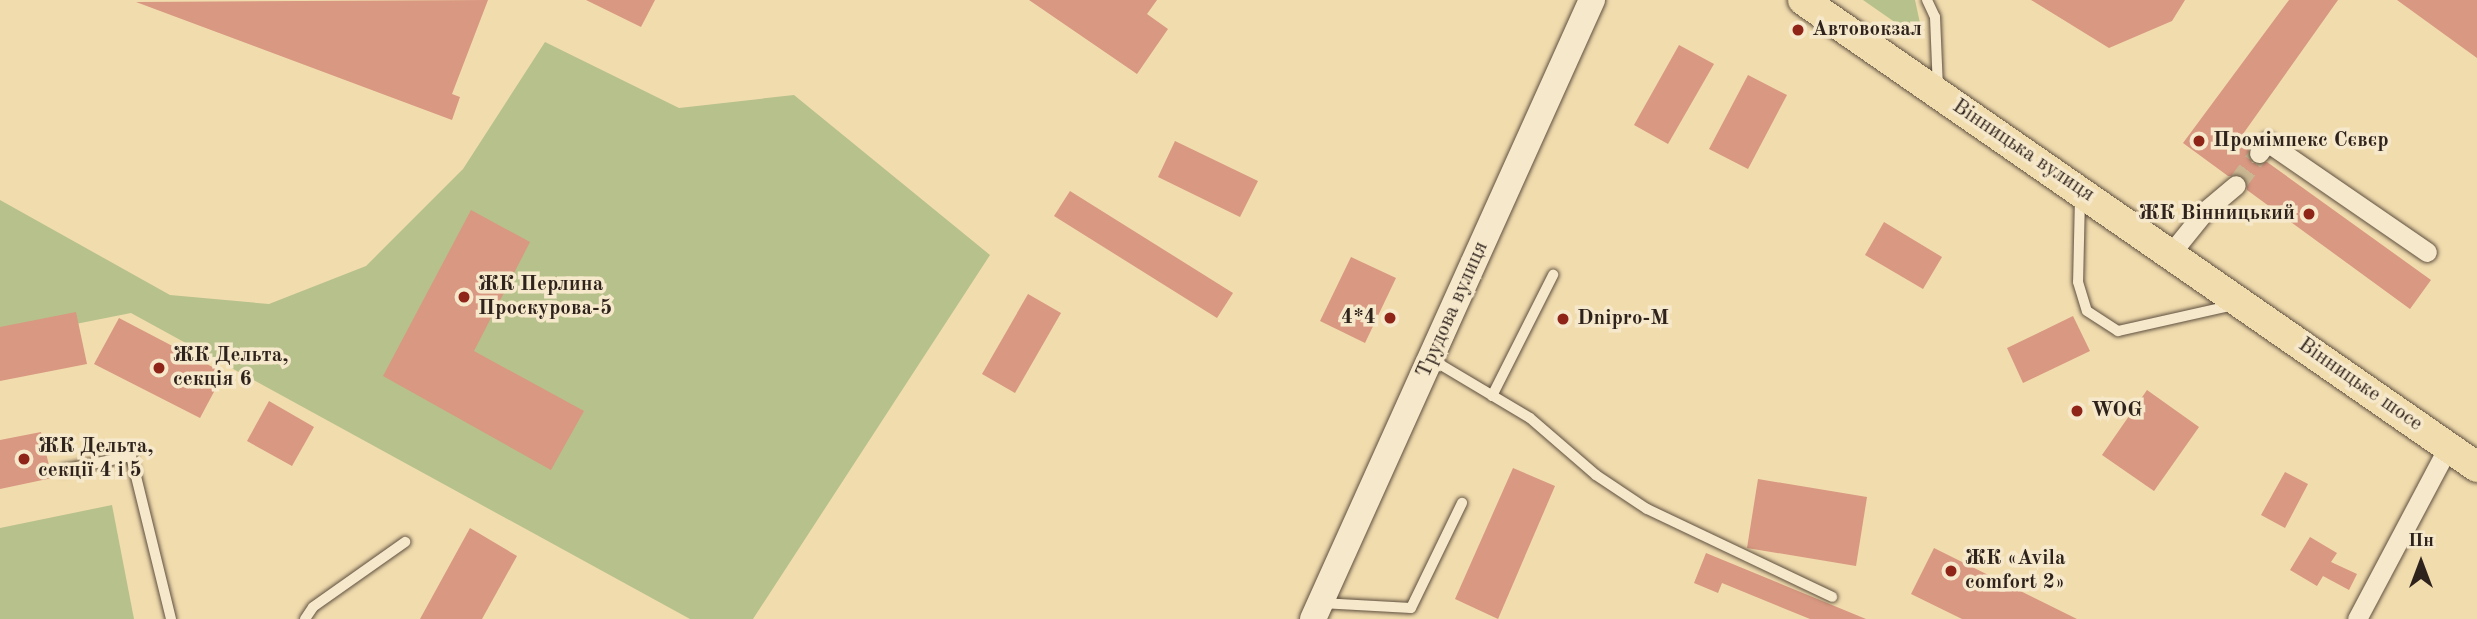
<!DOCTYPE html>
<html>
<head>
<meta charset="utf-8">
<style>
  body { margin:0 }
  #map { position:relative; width:2477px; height:619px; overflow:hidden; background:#f1dcae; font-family:"Old Standard TT",serif }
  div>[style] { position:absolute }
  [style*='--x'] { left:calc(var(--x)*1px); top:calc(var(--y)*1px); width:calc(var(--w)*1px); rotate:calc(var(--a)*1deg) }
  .green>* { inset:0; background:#b7c18c }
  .building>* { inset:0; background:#d99881 }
  .minor-tunnel>* { height:19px; margin-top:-9.5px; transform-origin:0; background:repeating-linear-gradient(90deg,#cab791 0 19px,transparent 0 29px) }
  .roads { filter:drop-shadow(0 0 2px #5f5040) drop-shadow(0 0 2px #5f5040) }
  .service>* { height:10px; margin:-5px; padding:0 5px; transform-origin:5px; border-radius:5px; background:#f6e8ca }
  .minor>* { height:19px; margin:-9.5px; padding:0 9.5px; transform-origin:9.5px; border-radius:9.5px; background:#f6e8ca }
  .secondary>* { height:26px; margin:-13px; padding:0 13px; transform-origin:13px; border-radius:13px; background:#f6e8ca }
  .primary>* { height:30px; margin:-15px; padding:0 15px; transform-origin:15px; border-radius:15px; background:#f1dcae }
  .dots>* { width:19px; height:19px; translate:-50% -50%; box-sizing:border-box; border:4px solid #f6e8ca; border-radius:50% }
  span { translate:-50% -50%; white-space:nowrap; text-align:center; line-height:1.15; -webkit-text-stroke:7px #f6e8ca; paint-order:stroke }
  .poi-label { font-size:21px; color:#2e221c; font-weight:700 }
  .left { translate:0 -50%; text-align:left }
  .right { translate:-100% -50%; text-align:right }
  .street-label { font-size:21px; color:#2e221c }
  .north { position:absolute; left:2386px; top:528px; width:70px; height:70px; -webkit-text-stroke:5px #f6e8ca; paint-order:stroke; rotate:0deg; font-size:19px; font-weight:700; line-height:28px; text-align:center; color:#2e221c }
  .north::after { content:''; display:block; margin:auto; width:24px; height:32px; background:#2e221c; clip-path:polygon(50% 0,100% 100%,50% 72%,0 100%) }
</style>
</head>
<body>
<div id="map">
  <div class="green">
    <i style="clip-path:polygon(1863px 0,1915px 0,1920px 23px,1909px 32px)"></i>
    <i style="clip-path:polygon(545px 42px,679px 108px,794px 95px,990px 255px,753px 619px,690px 619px,131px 313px,0 339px,0 200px,170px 295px,269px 304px,366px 266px,463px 169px)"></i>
    <i style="clip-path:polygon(112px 505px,134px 619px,0 619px,0 528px)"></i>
  </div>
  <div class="building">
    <i style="clip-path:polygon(488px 0,452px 94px,460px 97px,452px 120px,136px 2px)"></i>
    <i style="clip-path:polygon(586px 0,655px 0,641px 27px)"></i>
    <i style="clip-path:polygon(1029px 0,1157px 0,1147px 14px,1168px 29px,1137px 74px)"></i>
    <i style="clip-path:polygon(2031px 0,2185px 0,2172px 21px,2109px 48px)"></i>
    <i style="clip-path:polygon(2289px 0,2338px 0,2238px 141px,2248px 148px,2252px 163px,2267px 162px,2431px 280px,2410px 309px,2247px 190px,2245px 177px,2228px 176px,2183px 143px)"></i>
    <i style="clip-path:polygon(2397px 0,2477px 0,2477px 58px)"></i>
    <i style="clip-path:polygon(1679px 45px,1714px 64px,1668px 144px,1634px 125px)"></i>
    <i style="clip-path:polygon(1748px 75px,1787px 95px,1748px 169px,1709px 149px)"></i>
    <i style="clip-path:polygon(1175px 141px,1258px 181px,1240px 217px,1158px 177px)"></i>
    <i style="clip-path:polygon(1070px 191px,1233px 293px,1217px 318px,1054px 216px)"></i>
    <i style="clip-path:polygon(471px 210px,530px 242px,474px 351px,584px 411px,551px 470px,383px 376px)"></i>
    <i style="clip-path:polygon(1884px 222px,1942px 257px,1923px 289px,1865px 255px)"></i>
    <i style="clip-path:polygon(1351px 257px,1396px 278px,1365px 343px,1320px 321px)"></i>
    <i style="clip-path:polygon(1028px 294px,1061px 313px,1015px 393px,982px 374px)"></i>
    <i style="clip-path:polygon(76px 312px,87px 364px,0 381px,0 327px)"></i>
    <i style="clip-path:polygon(2073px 316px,2090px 351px,2023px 383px,2007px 348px)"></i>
    <i style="clip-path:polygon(119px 318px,224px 373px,200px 418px,94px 364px)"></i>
    <i style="clip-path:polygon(2147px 390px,2199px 427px,2154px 491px,2102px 455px)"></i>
    <i style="clip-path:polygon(269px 401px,314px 427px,292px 466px,247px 441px)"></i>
    <i style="clip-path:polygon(41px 432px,52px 478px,0 489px,0 440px)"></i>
    <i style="clip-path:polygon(1513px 468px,1555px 486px,1498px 619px,1455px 599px)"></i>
    <i style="clip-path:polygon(2285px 472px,2308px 484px,2285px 528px,2261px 515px)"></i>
    <i style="clip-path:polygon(1758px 479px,1867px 497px,1856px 566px,1747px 548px)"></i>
    <i style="clip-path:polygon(470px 528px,517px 556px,482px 619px,420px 619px)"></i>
    <i style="clip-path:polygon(2310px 537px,2337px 553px,2331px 562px,2357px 574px,2349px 590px,2323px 576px,2317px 586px,2290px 570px)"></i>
    <i style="clip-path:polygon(1934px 548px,2077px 619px,1962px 619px,1911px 594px)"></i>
    <i style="clip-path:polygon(1706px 553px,1866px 619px,1810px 619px,1722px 583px,1718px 593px,1694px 583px)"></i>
  </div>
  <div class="minor-tunnel">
    <i style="--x:2236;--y:185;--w:39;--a:-54"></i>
  </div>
  <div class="roads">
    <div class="service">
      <i style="--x:1927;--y:0;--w:19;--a:65"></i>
      <i style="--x:1935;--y:17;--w:72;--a:87.6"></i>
      <i style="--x:2080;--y:197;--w:85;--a:91.3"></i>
      <i style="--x:2078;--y:282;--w:30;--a:73"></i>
      <i style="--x:2087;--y:311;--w:37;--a:33"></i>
      <i style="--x:2118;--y:331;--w:119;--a:-12.6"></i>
      <i style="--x:1431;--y:359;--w:115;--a:30.8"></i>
      <i style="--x:1530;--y:418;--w:87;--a:40.8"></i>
      <i style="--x:1596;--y:475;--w:61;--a:33.7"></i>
      <i style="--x:1647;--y:509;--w:205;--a:25.4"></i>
      <i style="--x:1492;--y:396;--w:136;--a:-63.2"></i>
      <i style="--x:62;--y:470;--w:70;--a:-11.5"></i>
      <i style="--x:131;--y:456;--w:168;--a:76.2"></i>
      <i style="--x:1321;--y:603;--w:90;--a:3.2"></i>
      <i style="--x:1411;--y:608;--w:117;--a:-64.1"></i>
      <i style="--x:305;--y:619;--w:14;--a:-56"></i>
      <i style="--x:313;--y:607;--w:113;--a:-35.2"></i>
    </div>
    <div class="minor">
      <i style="--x:2259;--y:153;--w:14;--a:-54"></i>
      <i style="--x:2267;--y:142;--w:194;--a:34.5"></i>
      <i style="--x:2171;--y:253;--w:54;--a:-51"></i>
      <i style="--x:2205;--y:211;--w:40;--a:-40"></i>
      <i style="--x:2357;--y:619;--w:195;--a:-62.1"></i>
    </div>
    <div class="secondary">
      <i style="--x:1313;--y:619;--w:679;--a:-65.74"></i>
    </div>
    <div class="primary">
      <i style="--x:1803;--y:0;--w:820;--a:34.72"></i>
    </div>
  </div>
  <div class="dots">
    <i style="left:1798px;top:30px;background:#8f2418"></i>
    <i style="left:2199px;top:141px;background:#8f2418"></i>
    <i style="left:2309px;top:214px;background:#8f2418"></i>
    <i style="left:464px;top:297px;background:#8f2418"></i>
    <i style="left:1390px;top:318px;background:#8f2418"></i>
    <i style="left:1563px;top:319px;background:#8f2418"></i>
    <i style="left:159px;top:368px;background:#8f2418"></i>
    <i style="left:2077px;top:411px;background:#8f2418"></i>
    <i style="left:24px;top:459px;background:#8f2418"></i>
    <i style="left:1951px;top:571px;background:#8f2418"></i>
  </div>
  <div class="poi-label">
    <span class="left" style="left:1812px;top:30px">Автовокзал</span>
    <span class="left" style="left:2213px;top:141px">Промімпекс Сєвєр</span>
    <span class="right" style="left:2295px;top:214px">ЖК Вінницький</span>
    <span class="left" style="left:478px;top:297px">ЖК Перлина<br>Проскурова-5</span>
    <span class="right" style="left:1376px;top:318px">4*4</span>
    <span class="left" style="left:1577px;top:319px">Dnipro-M</span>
    <span class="left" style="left:173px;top:368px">ЖК Дельта,<br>секція 6</span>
    <span class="left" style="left:2091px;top:411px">WOG</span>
    <span class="left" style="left:38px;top:459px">ЖК Дельта,<br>секції 4 і 5</span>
    <span class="left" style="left:1965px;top:571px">ЖК «Avila<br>comfort 2»</span>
  </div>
  <div class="street-label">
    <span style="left:2023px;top:151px;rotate:34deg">Вінницька вулиця</span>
    <span style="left:1453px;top:310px;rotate:-66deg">Трудова вулиця</span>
    <span style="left:2360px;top:385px;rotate:35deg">Вінницьке шосе</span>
  </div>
  <div class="north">Пн</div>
</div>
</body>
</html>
